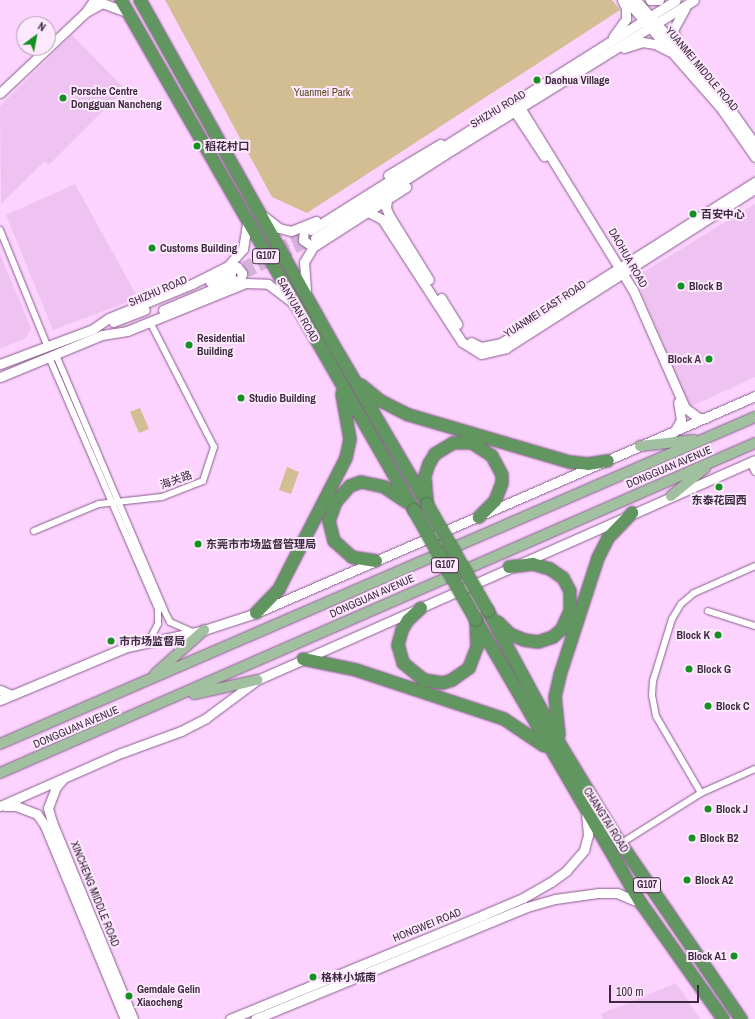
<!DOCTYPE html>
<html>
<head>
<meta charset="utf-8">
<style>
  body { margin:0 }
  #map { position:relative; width:755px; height:1019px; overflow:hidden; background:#fcd3ff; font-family:"Archivo Narrow","Noto Sans SC",sans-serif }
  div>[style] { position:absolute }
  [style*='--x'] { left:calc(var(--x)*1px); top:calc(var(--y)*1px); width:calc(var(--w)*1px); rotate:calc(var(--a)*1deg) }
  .built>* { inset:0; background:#eec3f2 }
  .green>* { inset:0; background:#d3bd92 }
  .secondary-tunnel>* { height:9px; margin-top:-4.5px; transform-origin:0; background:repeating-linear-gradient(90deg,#d6b1d9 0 9px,transparent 0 13.5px) }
  .roads { filter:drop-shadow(0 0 1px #885c8c) drop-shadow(0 0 1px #885c8c) }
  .street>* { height:6px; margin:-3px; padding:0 3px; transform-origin:3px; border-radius:3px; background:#fff }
  .secondary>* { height:9px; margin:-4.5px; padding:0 4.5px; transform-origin:4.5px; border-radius:4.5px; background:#fff }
  .primary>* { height:10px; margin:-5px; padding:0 5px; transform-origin:5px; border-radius:5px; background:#a1c0a0 }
  .highway>* { height:12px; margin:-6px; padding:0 6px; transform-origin:6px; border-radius:6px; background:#629661 }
  .bridges { filter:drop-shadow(0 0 1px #557055) drop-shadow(0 0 1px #557055) }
  .highway-bridge>* { height:12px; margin:-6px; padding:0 6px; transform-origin:6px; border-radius:6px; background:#629661 }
  .dots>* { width:11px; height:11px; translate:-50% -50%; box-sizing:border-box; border:2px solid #fde8fe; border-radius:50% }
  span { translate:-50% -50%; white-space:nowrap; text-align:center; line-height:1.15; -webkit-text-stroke:4px #fde8fe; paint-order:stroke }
  .shield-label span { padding:1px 3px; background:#fde8fe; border:1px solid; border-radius:3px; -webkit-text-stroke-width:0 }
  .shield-label { font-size:10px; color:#3d2a3f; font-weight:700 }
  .street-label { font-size:11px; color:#3d2a3f }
  .poi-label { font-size:11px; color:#3d2a3f; font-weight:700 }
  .left { translate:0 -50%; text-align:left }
  .right { translate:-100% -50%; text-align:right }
  .park-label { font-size:11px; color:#5e491c }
  .north { position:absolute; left:16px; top:16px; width:40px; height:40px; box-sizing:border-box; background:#fde8fe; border:1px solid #b09cb2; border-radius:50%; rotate:32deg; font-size:11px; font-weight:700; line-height:16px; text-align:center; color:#3d2a3f }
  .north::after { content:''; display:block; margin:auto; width:14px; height:18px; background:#139222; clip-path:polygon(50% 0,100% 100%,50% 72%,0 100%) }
  .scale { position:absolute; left:609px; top:985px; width:90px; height:18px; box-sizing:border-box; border:2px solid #3d2a3f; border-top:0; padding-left:5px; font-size:12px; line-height:14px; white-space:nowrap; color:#3d2a3f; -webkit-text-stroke:3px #fde8fe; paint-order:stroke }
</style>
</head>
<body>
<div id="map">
  <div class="built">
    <i style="clip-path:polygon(72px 35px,125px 89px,49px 165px,45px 161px,1px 204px,0 106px)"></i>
    <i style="clip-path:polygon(75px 184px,138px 298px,53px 330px,6px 215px)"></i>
    <i style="clip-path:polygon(755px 204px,755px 377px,690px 407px,635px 277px)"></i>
    <i style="clip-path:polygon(0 254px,31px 328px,26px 338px,0 349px)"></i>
    <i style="clip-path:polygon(676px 983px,700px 1019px,603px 1019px,601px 1014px)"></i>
  </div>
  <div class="green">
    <i style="clip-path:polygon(165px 0,612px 0,620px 10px,307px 213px,272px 197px)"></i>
    <i style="clip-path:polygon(140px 408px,149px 429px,139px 433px,130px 412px)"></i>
    <i style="clip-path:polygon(287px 467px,299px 472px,291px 494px,279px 490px)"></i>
  </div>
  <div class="secondary-tunnel">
    <i style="--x:232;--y:272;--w:87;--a:-28"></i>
    <i style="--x:235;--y:279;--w:88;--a:-27.1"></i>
  </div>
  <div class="roads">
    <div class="street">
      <i style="--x:0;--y:230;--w:124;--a:67.8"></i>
      <i style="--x:56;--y:355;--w:277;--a:67"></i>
      <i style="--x:164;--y:610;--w:13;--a:63"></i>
      <i style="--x:170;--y:622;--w:24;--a:24"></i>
      <i style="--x:49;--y:357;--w:275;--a:66.6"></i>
      <i style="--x:158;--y:609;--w:15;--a:90"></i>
      <i style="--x:158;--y:624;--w:19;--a:118"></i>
      <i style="--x:750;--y:462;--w:11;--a:63"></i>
      <i style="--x:34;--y:531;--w:70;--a:-22.6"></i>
      <i style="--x:99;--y:504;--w:63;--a:-6.3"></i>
      <i style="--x:162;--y:497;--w:44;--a:-21.3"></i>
      <i style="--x:203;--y:481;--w:36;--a:-72"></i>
      <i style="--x:214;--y:447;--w:140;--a:-117.1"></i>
      <i style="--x:708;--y:611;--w:49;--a:17.7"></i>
      <i style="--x:701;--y:793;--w:89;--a:-120.3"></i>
      <i style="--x:656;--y:716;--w:21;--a:-101"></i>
      <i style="--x:652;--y:695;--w:14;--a:-86"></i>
      <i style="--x:653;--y:681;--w:65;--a:-73"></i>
      <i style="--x:672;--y:619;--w:17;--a:-59"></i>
      <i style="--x:681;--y:604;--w:17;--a:-40"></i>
      <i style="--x:694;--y:593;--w:67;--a:-23.9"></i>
      <i style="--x:620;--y:844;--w:96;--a:-32.2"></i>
      <i style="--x:701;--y:793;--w:59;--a:-24"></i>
    </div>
    <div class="secondary">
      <i style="--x:94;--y:0;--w:14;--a:124"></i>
      <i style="--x:86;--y:12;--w:18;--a:-29"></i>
      <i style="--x:102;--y:3;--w:29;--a:20"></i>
      <i style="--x:626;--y:0;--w:142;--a:48.7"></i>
      <i style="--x:720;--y:107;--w:61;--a:55"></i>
      <i style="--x:636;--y:0;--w:135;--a:48.9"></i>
      <i style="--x:725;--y:102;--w:52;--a:54.5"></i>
      <i style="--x:650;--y:0;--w:9;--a:0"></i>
      <i style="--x:613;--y:37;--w:22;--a:-54"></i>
      <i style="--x:626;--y:19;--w:11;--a:-90"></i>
      <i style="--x:626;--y:8;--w:9;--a:-117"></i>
      <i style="--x:678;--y:45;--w:16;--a:-108"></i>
      <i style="--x:673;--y:30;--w:25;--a:-61"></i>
      <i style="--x:624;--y:48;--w:19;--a:-18"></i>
      <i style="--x:642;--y:42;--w:13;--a:9"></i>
      <i style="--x:655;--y:44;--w:16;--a:27"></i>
      <i style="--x:0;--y:93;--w:118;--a:-43.3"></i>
      <i style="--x:521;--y:109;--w:213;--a:58.3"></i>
      <i style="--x:633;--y:290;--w:129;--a:66.2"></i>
      <i style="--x:685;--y:408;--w:17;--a:36"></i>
      <i style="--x:699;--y:418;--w:7;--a:0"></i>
      <i style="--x:515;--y:112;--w:53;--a:56.6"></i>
      <i style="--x:388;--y:175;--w:61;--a:-30.8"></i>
      <i style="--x:387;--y:199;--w:9;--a:96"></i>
      <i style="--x:386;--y:208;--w:8;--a:67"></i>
      <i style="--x:389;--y:215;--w:76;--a:58.4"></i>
      <i style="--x:368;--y:212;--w:16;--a:27"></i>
      <i style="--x:382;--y:219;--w:147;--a:57"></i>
      <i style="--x:462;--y:342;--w:22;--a:32"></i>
      <i style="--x:481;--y:354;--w:26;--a:-13"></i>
      <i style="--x:506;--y:348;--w:295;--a:-32.6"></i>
      <i style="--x:265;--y:217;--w:18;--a:38"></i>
      <i style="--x:279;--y:228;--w:12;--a:14"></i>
      <i style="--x:291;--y:231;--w:27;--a:-22"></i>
      <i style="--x:304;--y:227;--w:13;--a:94"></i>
      <i style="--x:303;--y:240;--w:12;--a:35"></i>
      <i style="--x:311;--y:230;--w:431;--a:-32.2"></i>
      <i style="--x:315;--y:238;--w:153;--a:-32.8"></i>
      <i style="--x:444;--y:155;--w:294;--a:-31.8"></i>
      <i style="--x:228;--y:266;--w:9;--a:6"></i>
      <i style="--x:237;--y:267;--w:8;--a:50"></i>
      <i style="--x:242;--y:273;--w:11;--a:100"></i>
      <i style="--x:210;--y:282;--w:23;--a:-23"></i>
      <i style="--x:306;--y:290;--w:28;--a:-94"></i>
      <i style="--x:304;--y:262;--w:17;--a:-59"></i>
      <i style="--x:313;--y:247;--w:111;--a:-32.8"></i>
      <i style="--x:441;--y:298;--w:31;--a:58"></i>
      <i style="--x:163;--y:310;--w:77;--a:-22.9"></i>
      <i style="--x:113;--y:322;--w:34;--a:-21"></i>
      <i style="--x:471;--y:342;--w:11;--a:27"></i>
      <i style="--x:481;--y:347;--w:20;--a:-11"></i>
      <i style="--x:501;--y:343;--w:301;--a:-32.4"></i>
      <i style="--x:0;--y:364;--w:99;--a:-20.6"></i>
      <i style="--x:93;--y:329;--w:19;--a:-35"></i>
      <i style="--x:109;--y:318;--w:90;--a:-22.3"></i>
      <i style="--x:192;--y:284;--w:40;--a:-26.6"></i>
      <i style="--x:228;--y:266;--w:23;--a:-49"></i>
      <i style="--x:243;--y:249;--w:26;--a:-81"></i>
      <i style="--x:0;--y:377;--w:110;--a:-22.4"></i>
      <i style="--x:102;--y:335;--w:25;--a:-9"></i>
      <i style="--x:127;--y:331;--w:127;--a:-22.1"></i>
      <i style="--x:245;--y:283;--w:23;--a:2"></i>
      <i style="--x:268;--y:284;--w:30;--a:37"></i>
      <i style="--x:674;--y:432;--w:14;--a:-60"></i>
      <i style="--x:681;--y:420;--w:18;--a:-99"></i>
      <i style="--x:0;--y:690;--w:13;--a:23"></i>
      <i style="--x:0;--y:700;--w:138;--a:-22.7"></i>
      <i style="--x:127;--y:647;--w:79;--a:-12.4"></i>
      <i style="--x:204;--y:630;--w:55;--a:-18.1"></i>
      <i style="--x:256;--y:613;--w:544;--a:-23.5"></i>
      <i style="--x:62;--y:780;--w:9;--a:131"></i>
      <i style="--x:56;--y:787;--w:22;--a:111"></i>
      <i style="--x:48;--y:808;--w:15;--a:74"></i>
      <i style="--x:52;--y:822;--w:213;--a:67.6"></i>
      <i style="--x:0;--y:806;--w:132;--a:-23.7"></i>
      <i style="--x:121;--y:753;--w:64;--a:-20.1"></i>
      <i style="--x:181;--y:731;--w:28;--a:-27"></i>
      <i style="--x:206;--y:718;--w:64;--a:-36.7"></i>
      <i style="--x:257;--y:680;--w:544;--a:-23.83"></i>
      <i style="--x:5;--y:806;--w:11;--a:0"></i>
      <i style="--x:16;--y:806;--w:22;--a:21"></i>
      <i style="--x:37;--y:814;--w:14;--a:56"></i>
      <i style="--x:45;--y:826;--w:209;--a:67.5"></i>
      <i style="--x:230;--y:1019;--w:274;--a:-22.3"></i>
      <i style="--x:483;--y:915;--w:43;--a:-23"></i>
      <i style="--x:523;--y:898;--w:32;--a:-30"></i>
      <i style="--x:551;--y:882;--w:19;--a:-36"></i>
      <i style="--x:566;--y:871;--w:28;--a:-49"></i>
      <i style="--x:584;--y:850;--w:16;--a:-75"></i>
      <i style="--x:588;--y:835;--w:23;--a:-95"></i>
      <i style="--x:255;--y:1019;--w:294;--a:-22.4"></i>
      <i style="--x:527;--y:907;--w:29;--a:-16"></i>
      <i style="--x:555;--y:899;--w:43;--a:-7.9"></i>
      <i style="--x:598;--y:893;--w:19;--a:0"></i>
      <i style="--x:617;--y:893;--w:26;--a:23"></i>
    </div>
    <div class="primary">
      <i style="--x:640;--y:446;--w:54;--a:-6.3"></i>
      <i style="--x:671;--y:496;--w:44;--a:-39.5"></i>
      <i style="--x:155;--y:674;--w:66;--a:-41.9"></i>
      <i style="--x:194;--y:694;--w:65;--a:-12.5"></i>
      <i style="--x:0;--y:744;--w:823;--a:-23.42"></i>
      <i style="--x:0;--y:773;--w:824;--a:-23.61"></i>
    </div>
    <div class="highway">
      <i style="--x:121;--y:0;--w:588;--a:60.12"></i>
      <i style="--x:140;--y:0;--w:406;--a:60.7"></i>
      <i style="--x:339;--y:354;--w:174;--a:59.6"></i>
      <i style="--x:361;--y:385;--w:26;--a:39"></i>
      <i style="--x:381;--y:401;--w:31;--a:27"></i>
      <i style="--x:409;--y:415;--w:168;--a:16.3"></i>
      <i style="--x:570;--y:462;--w:18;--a:6"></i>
      <i style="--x:588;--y:464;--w:20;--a:-9"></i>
      <i style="--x:427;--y:501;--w:25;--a:-95"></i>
      <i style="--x:425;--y:476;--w:13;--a:-72"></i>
      <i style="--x:429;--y:464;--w:12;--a:-59"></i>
      <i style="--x:435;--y:454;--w:21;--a:-31"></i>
      <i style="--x:453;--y:443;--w:19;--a:0"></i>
      <i style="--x:472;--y:443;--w:24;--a:33"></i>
      <i style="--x:492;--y:456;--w:21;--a:62"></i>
      <i style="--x:502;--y:475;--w:8;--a:90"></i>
      <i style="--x:502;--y:483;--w:19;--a:111"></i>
      <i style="--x:495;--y:501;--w:23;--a:135"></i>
      <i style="--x:376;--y:561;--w:24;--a:-171"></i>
      <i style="--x:352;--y:557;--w:24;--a:-138"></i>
      <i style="--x:334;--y:541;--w:21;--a:-104"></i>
      <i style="--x:329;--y:521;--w:20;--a:-70"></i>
      <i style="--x:336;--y:502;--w:21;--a:-49"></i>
      <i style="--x:350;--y:486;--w:12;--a:-20"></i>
      <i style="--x:361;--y:482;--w:24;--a:12"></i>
      <i style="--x:384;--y:487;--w:27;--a:34"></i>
      <i style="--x:421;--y:608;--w:18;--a:137"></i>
      <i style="--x:408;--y:620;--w:12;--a:121"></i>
      <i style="--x:402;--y:630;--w:16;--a:105"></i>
      <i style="--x:398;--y:645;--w:19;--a:74"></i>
      <i style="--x:403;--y:663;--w:27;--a:39"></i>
      <i style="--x:424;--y:680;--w:19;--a:9"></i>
      <i style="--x:443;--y:683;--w:9;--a:-18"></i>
      <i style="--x:452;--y:680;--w:21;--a:-35"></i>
      <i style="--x:469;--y:668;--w:22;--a:-69"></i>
      <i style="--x:477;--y:647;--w:24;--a:-92"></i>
      <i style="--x:488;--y:611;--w:153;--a:61.6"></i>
      <i style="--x:561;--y:746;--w:100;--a:58.8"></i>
      <i style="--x:613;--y:832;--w:227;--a:55.6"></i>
      <i style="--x:256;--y:613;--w:33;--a:-46"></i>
      <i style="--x:279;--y:589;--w:147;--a:-62.9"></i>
      <i style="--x:346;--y:458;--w:19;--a:-78"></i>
      <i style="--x:350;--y:439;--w:46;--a:-100.1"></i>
      <i style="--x:476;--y:620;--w:328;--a:59.8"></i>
      <i style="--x:641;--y:903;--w:142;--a:54.7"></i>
      <i style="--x:498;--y:622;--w:17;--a:45"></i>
      <i style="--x:510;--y:634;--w:15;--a:23"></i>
      <i style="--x:524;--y:640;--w:14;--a:8"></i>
      <i style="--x:538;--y:642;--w:16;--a:-18"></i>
      <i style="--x:553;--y:637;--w:12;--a:-42"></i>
      <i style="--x:562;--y:629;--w:20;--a:-66"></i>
      <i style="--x:570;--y:611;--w:20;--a:-90"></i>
      <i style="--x:570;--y:591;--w:15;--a:-118"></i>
      <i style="--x:563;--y:578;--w:16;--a:-145"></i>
      <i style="--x:550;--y:569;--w:18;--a:-164"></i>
      <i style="--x:533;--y:564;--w:24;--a:173"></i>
      <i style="--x:303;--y:659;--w:54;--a:11.7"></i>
      <i style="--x:356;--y:670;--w:156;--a:18.3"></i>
      <i style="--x:504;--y:719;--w:48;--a:34"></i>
      <i style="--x:559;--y:735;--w:38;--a:-96"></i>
      <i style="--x:555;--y:697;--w:23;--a:-77"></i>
      <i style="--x:560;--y:675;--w:123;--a:-72"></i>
      <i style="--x:598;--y:558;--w:22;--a:-63"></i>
      <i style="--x:608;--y:538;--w:35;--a:-46"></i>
    </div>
  </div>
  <div class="bridges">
    <div class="highway-bridge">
      <i style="--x:427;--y:504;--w:123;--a:60.3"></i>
      <i style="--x:414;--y:510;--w:126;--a:60.6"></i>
    </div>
  </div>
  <div class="dots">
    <i style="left:537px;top:80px;background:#139222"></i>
    <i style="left:63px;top:98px;background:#139222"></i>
    <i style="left:197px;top:146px;background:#139222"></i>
    <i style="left:693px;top:214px;background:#139222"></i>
    <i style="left:152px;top:248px;background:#139222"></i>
    <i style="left:681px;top:286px;background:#139222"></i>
    <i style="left:189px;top:345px;background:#139222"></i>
    <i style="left:709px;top:359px;background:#139222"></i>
    <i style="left:241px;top:398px;background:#139222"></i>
    <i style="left:719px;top:487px;background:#139222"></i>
    <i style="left:198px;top:544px;background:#139222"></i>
    <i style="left:718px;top:635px;background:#139222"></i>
    <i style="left:111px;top:641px;background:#139222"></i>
    <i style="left:689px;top:669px;background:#139222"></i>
    <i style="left:708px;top:706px;background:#139222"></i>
    <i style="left:708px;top:809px;background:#139222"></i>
    <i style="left:692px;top:838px;background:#139222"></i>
    <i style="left:687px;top:880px;background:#139222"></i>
    <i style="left:734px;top:956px;background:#139222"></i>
    <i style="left:313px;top:977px;background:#139222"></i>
    <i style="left:129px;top:996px;background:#139222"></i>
  </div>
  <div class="shield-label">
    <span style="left:266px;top:256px">G107</span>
    <span style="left:445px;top:565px">G107</span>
    <span style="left:647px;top:885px">G107</span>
  </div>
  <div class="street-label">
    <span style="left:702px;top:69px;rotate:50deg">YUANMEI MIDDLE ROAD</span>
    <span style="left:498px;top:109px;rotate:-31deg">SHIZHU ROAD</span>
    <span style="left:628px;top:258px;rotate:60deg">DAOHUA ROAD</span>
    <span style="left:158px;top:291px;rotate:-23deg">SHIZHU ROAD</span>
    <span style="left:545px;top:309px;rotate:-33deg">YUANMEI EAST ROAD</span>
    <span style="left:298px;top:310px;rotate:60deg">SANYUAN ROAD</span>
    <span style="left:669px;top:467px;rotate:-23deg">DONGGUAN AVENUE</span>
    <span style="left:176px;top:480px;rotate:-20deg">海关路</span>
    <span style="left:372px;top:596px;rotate:-24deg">DONGGUAN AVENUE</span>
    <span style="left:76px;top:727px;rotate:-23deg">DONGGUAN AVENUE</span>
    <span style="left:606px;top:820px;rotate:58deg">CHANGTAI ROAD</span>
    <span style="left:95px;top:894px;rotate:68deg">XINCHENG MIDDLE ROAD</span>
    <span style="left:427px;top:925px;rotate:-22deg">HONGWEI ROAD</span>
  </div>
  <div class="poi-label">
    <span class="left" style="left:545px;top:80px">Daohua Village</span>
    <span class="left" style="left:71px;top:98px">Porsche Centre<br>Dongguan Nancheng</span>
    <span class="left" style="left:205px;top:146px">稻花村口</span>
    <span class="left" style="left:701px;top:214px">百安中心</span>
    <span class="left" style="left:160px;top:248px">Customs Building</span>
    <span class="left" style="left:689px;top:286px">Block B</span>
    <span class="left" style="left:197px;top:345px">Residential<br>Building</span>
    <span class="right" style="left:701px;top:359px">Block A</span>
    <span class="left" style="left:249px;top:398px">Studio Building</span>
    <span style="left:719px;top:500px">东泰花园西</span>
    <span class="left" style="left:206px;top:544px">东莞市市场监督管理局</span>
    <span class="right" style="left:710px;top:635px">Block K</span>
    <span class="left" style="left:119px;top:641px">市市场监督局</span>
    <span class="left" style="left:697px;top:669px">Block G</span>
    <span class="left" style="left:716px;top:706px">Block C</span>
    <span class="left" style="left:716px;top:809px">Block J</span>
    <span class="left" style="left:700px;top:838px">Block B2</span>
    <span class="left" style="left:695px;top:880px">Block A2</span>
    <span class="right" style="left:726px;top:956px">Block A1</span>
    <span class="left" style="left:321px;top:977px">格林小城南</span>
    <span class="left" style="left:137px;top:996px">Gemdale Gelin<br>Xiaocheng</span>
  </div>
  <div class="park-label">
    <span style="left:322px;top:92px">Yuanmei Park</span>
  </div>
  <div class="north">N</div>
  <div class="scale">100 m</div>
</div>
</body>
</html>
